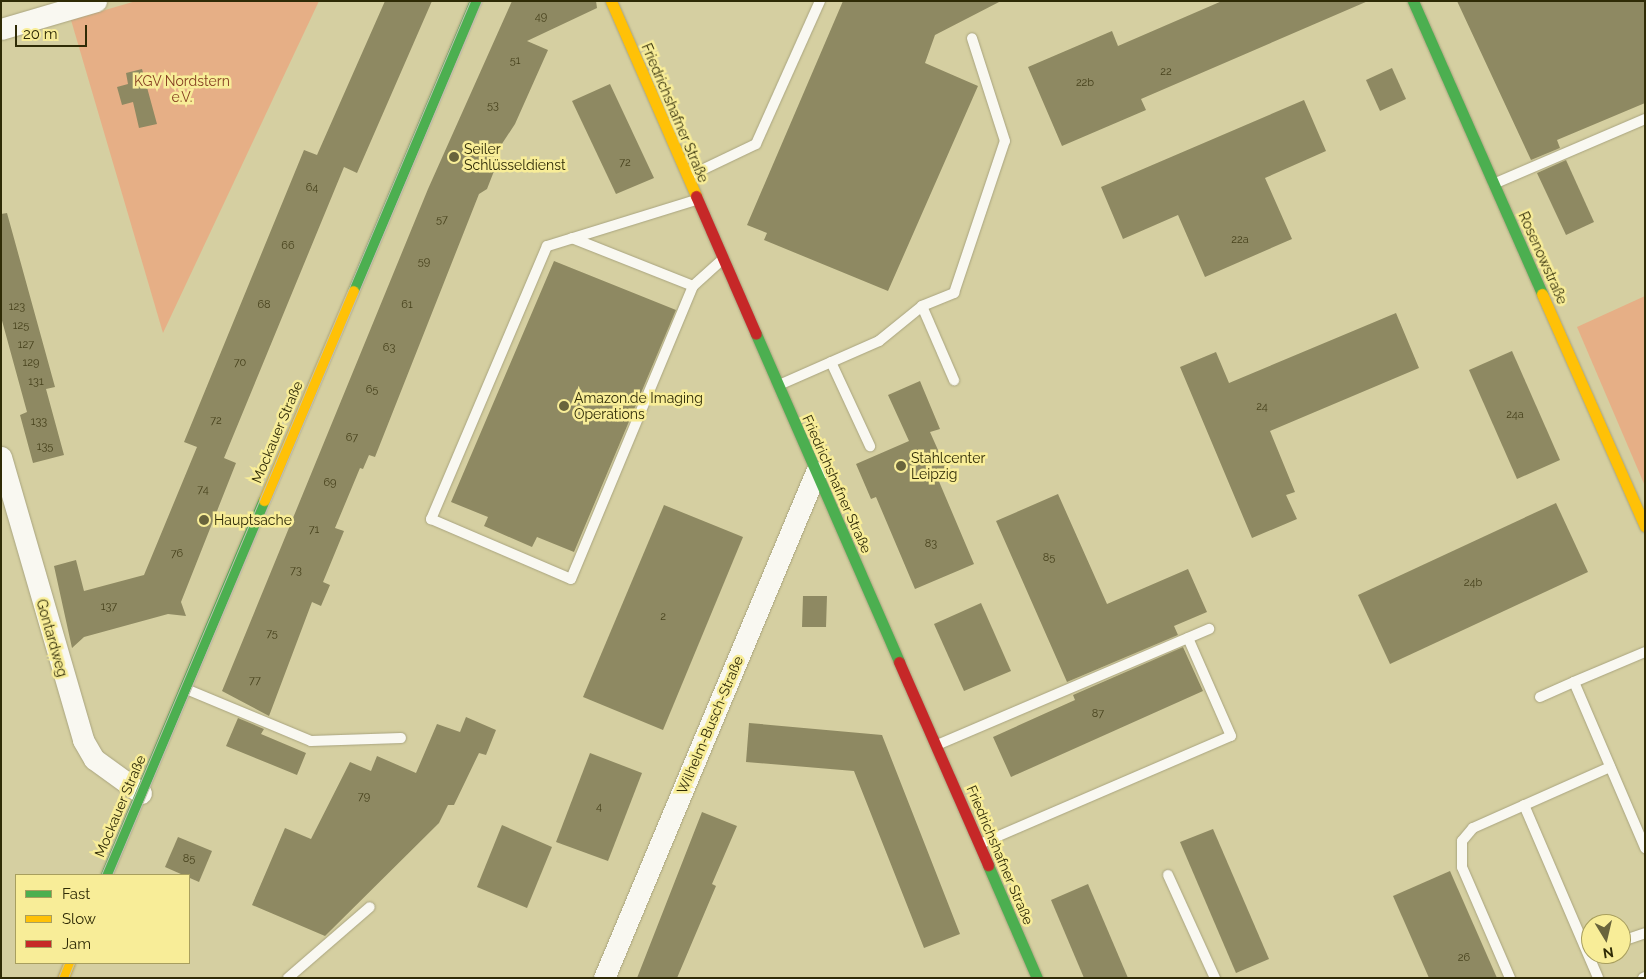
<!DOCTYPE html>
<html>
<head>
<meta charset="utf-8">
<style>
  body { margin:0 }
  #map { position:relative; width:1646px; height:979px; overflow:hidden; background:#d5cfa1; font-family:Raleway,sans-serif }
  div>[style] { position:absolute }
  [style*='--x'] { left:calc(var(--x)*1px); top:calc(var(--y)*1px); width:calc(var(--w)*1px); rotate:calc(var(--a)*1deg) }
  .green>* { inset:0; background:#e6af86 }
  .building>* { inset:0; background:#8e8962 }
  .roads { filter:drop-shadow(0 0 1px #a9a47f) drop-shadow(0 0 1px #a9a47f) }
  .lane>* { height:10px; margin:-5px; padding:0 5px; transform-origin:5px; border-radius:5px; background:#f9f8f1 }
  .street>* { height:21px; margin:-10.5px; padding:0 10.5px; transform-origin:10.5px; border-radius:10.5px; background:#f9f8f1 }
  .fast>* { height:11px; margin:-5.5px; padding:0 5.5px; transform-origin:5.5px; border-radius:5.5px; background:#4caf50 }
  .slow>* { height:11px; margin:-5.5px; padding:0 5.5px; transform-origin:5.5px; border-radius:5.5px; background:#ffc107 }
  .jam>* { height:11px; margin:-5.5px; padding:0 5.5px; transform-origin:5.5px; border-radius:5.5px; background:#c62828 }
  .tram>* { height:1px; margin:-0.5px; padding:0 0.5px; transform-origin:0.5px; border-radius:0.5px; background:#c1bfb1 }
  .dots>* { width:14px; height:14px; translate:-50% -50%; box-sizing:border-box; border:2px solid #f8ed98; border-radius:50% }
  span { translate:-50% -50%; white-space:nowrap; text-align:center; line-height:1.15; -webkit-text-stroke:5px #f8ed98; paint-order:stroke }
  .number-label { font-size:11px; color:#47421d }
  .number-label span { -webkit-text-stroke-width:0 }
  .park-label { font-size:14px; color:#853e21 }
  .street-label { font-size:14px; color:#2f2b06 }
  .poi-label { font-size:14px; color:#2f2b06 }
  .left { translate:0 -50%; text-align:left }
  .frame { position:absolute; inset:0; border:2px solid #2f2b06; pointer-events:none }
  .legend { position:absolute; left:15px; top:874px; width:175px; height:90px; box-sizing:border-box; background:#f8ed98; border:1px solid #a89f5e; margin:0; padding:6px 9px; list-style:none; font-size:15px; color:#2f2b06 }
  .legend li { display:flex; align-items:center; gap:10px; height:25px }
  .legend b { width:25px; border:1px solid #a89f5e }
  .north { position:absolute; left:1581px; top:914px; width:50px; height:50px; box-sizing:border-box; background:#f8ed98; border:1px solid #a89f5e; border-radius:50%; rotate:171deg; font-size:14px; font-weight:700; line-height:20px; text-align:center; color:#2f2b06 }
  .north::after { content:''; display:block; margin:auto; width:18px; height:22px; background:#69643c; clip-path:polygon(50% 0,100% 100%,50% 72%,0 100%) }
  .scale { position:absolute; left:15px; top:25px; width:72px; height:22px; box-sizing:border-box; border:2px solid #2f2b06; border-top:0; padding-left:6px; font-size:15px; line-height:18px; white-space:nowrap; color:#2f2b06; -webkit-text-stroke:4px #f8ed98; paint-order:stroke }
</style>
</head>
<body>
<div id="map">
  <div class="green">
    <i style="clip-path:polygon(136px 1px,319px 1px,163px 333px,71px 20px)"></i>
    <i style="clip-path:polygon(1645px 296px,1645px 486px,1577px 327px)"></i>
  </div>
  <div class="building">
    <i style="clip-path:polygon(385px 1px,432px 1px,357px 173px,344px 167px,224px 458px,236px 463px,181px 602px,186px 616px,168px 614px,84px 637px,72px 648px,54px 566px,76px 560px,84px 591px,144px 575px,197px 447px,184px 442px,304px 150px,317px 155px)"></i>
    <i style="clip-path:polygon(512px 1px,596px 1px,597px 8px,527px 41px,548px 50px,515px 124px,494px 156px,496px 166px,487px 189px,479px 194px,375px 457px,369px 455px,363px 469px,360px 468px,335px 528px,344px 531px,323px 582px,330px 585px,321px 606px,312px 602px,269px 716px,222px 691px,428px 189px)"></i>
    <i style="clip-path:polygon(843px 1px,1001px 1px,935px 35px,925px 63px,978px 86px,888px 291px,764px 240px,767px 233px,747px 225px)"></i>
    <i style="clip-path:polygon(1222px 1px,1368px 1px,1141px 99px,1146px 110px,1062px 146px,1028px 67px,1112px 31px,1118px 46px)"></i>
    <i style="clip-path:polygon(1457px 1px,1645px 1px,1645px 103px,1557px 140px,1560px 148px,1531px 160px)"></i>
    <i style="clip-path:polygon(1392px 68px,1406px 99px,1380px 111px,1366px 80px)"></i>
    <i style="clip-path:polygon(142px 69px,157px 124px,139px 128px,133px 102px,122px 105px,117px 87px,128px 84px,126px 73px)"></i>
    <i style="clip-path:polygon(610px 84px,654px 178px,616px 194px,572px 101px)"></i>
    <i style="clip-path:polygon(1304px 100px,1326px 151px,1265px 178px,1292px 239px,1205px 277px,1178px 215px,1123px 239px,1101px 187px)"></i>
    <i style="clip-path:polygon(1566px 160px,1594px 222px,1566px 235px,1537px 173px)"></i>
    <i style="clip-path:polygon(7px 213px,55px 387px,46px 389px,64px 455px,33px 463px,20px 415px,27px 412px,1px 317px,1px 214px)"></i>
    <i style="clip-path:polygon(554px 261px,676px 310px,574px 552px,537px 537px,532px 547px,484px 526px,488px 517px,451px 502px)"></i>
    <i style="clip-path:polygon(1396px 313px,1419px 368px,1270px 431px,1295px 492px,1286px 495px,1297px 519px,1252px 538px,1180px 367px,1216px 352px,1229px 383px)"></i>
    <i style="clip-path:polygon(1512px 351px,1560px 460px,1517px 479px,1469px 370px)"></i>
    <i style="clip-path:polygon(920px 381px,940px 429px,930px 432px,946px 468px,935px 472px,974px 564px,915px 589px,876px 497px,871px 499px,856px 464px,909px 441px,888px 395px)"></i>
    <i style="clip-path:polygon(1058px 494px,1107px 604px,1188px 569px,1207px 612px,1174px 626px,1178px 635px,1067px 682px,996px 521px)"></i>
    <i style="clip-path:polygon(1556px 503px,1588px 572px,1390px 664px,1358px 595px)"></i>
    <i style="clip-path:polygon(664px 505px,743px 537px,663px 730px,583px 697px)"></i>
    <i style="clip-path:polygon(803px 596px,827px 596px,826px 627px,802px 627px)"></i>
    <i style="clip-path:polygon(981px 603px,1011px 671px,964px 691px,934px 624px)"></i>
    <i style="clip-path:polygon(1183px 647px,1203px 691px,1011px 777px,993px 737px,1075px 700px,1073px 695px)"></i>
    <i style="clip-path:polygon(466px 717px,496px 730px,486px 755px,479px 753px,454px 805px,448px 805px,439px 823px,325px 936px,252px 905px,285px 828px,311px 839px,350px 762px,371px 771px,377px 756px,416px 773px,437px 724px,460px 732px)"></i>
    <i style="clip-path:polygon(238px 718px,264px 729px,261px 734px,306px 753px,297px 775px,226px 746px)"></i>
    <i style="clip-path:polygon(749px 723px,882px 735px,960px 934px,924px 948px,854px 771px,746px 762px)"></i>
    <i style="clip-path:polygon(590px 753px,642px 773px,608px 861px,556px 842px)"></i>
    <i style="clip-path:polygon(702px 812px,737px 826px,712px 884px,716px 886px,677px 978px,637px 978px)"></i>
    <i style="clip-path:polygon(502px 825px,552px 847px,527px 908px,477px 887px)"></i>
    <i style="clip-path:polygon(1213px 829px,1269px 959px,1236px 973px,1180px 842px)"></i>
    <i style="clip-path:polygon(178px 837px,212px 851px,199px 882px,165px 867px)"></i>
    <i style="clip-path:polygon(1450px 871px,1497px 978px,1429px 978px,1393px 896px)"></i>
    <i style="clip-path:polygon(1088px 884px,1128px 978px,1084px 978px,1051px 900px)"></i>
  </div>
  <div class="roads">
    <div class="lane">
      <i style="--x:689;--y:176;--w:74;--a:-25.5"></i>
      <i style="--x:756;--y:144;--w:157;--a:-65.9"></i>
      <i style="--x:1496;--y:183;--w:162;--a:-23.2"></i>
      <i style="--x:696;--y:200;--w:156;--a:162.8"></i>
      <i style="--x:547;--y:246;--w:297;--a:113"></i>
      <i style="--x:431;--y:519;--w:152;--a:23.2"></i>
      <i style="--x:571;--y:579;--w:317;--a:-67.4"></i>
      <i style="--x:693;--y:286;--w:39;--a:-42"></i>
      <i style="--x:572;--y:238;--w:130;--a:21.6"></i>
      <i style="--x:922;--y:306;--w:81;--a:66.6"></i>
      <i style="--x:831;--y:362;--w:93;--a:65.1"></i>
      <i style="--x:779;--y:385;--w:109;--a:-23.7"></i>
      <i style="--x:879;--y:341;--w:55;--a:-39.1"></i>
      <i style="--x:922;--y:306;--w:35;--a:-22"></i>
      <i style="--x:954;--y:293;--w:160;--a:-71.5"></i>
      <i style="--x:1005;--y:141;--w:108;--a:-107.8"></i>
      <i style="--x:1645;--y:652;--w:77;--a:157.1"></i>
      <i style="--x:1574;--y:682;--w:181;--a:66.8"></i>
      <i style="--x:186;--y:689;--w:135;--a:22.6"></i>
      <i style="--x:311;--y:741;--w:90;--a:-1.9"></i>
      <i style="--x:1540;--y:697;--w:37;--a:-24"></i>
      <i style="--x:937;--y:745;--w:296;--a:-23.1"></i>
      <i style="--x:1524;--y:805;--w:188;--a:66.8"></i>
      <i style="--x:980;--y:844;--w:273;--a:-23.3"></i>
      <i style="--x:1231;--y:736;--w:107;--a:-113.7"></i>
      <i style="--x:1168;--y:875;--w:113;--a:65.5"></i>
      <i style="--x:1625;--y:940;--w:21;--a:-19"></i>
      <i style="--x:288;--y:978;--w:108;--a:-40.9"></i>
      <i style="--x:1510;--y:978;--w:121;--a:-113.4"></i>
      <i style="--x:1462;--y:867;--w:26;--a:-90"></i>
      <i style="--x:1462;--y:841;--w:17;--a:-50"></i>
      <i style="--x:1473;--y:828;--w:150;--a:-24"></i>
      <i style="--x:1643;--y:978;--w:2;--a:-27"></i>
    </div>
    <div class="street">
      <i style="--x:1;--y:29;--w:99;--a:-16.4"></i>
      <i style="--x:1;--y:457;--w:295;--a:73.8"></i>
      <i style="--x:83;--y:740;--w:22;--a:60"></i>
      <i style="--x:94;--y:759;--w:58;--a:35.9"></i>
      <i style="--x:604;--y:978;--w:549;--a:-67.27"></i>
    </div>
    <div class="fast">
      <i style="--x:1413;--y:1;--w:320;--a:66.2"></i>
      <i style="--x:353;--y:291;--w:315;--a:-67.2"></i>
      <i style="--x:756;--y:334;--w:358;--a:66.4"></i>
      <i style="--x:988;--y:865;--w:123;--a:66.6"></i>
      <i style="--x:106;--y:875;--w:407;--a:-67.2"></i>
    </div>
    <div class="slow">
      <i style="--x:611;--y:1;--w:213;--a:66.4"></i>
      <i style="--x:1542;--y:294;--w:254;--a:66.1"></i>
      <i style="--x:264;--y:500;--w:227;--a:-66.9"></i>
      <i style="--x:63;--y:978;--w:16;--a:-68"></i>
    </div>
    <div class="jam">
      <i style="--x:696;--y:196;--w:150;--a:66.5"></i>
      <i style="--x:899;--y:662;--w:222;--a:66.3"></i>
    </div>
  </div>
  <div class="tram">
    <i style="--x:101;--y:875;--w:949;--a:-67.11"></i>
    <i style="--x:112;--y:875;--w:949;--a:-67.06"></i>
    <i style="--x:58;--y:978;--w:16;--a:-68"></i>
    <i style="--x:68;--y:978;--w:16;--a:-68"></i>
  </div>
  <div class="dots">
    <i style="left:454px;top:157px;background:#69643c"></i>
    <i style="left:564px;top:406px;background:#69643c"></i>
    <i style="left:901px;top:466px;background:#69643c"></i>
    <i style="left:204px;top:520px;background:#69643c"></i>
  </div>
  <div class="number-label">
    <span style="left:541px;top:17px">49</span>
    <span style="left:515px;top:61px">51</span>
    <span style="left:1166px;top:72px">22</span>
    <span style="left:1085px;top:83px">22b</span>
    <span style="left:493px;top:106px">53</span>
    <span style="left:625px;top:163px">72</span>
    <span style="left:312px;top:188px">64</span>
    <span style="left:442px;top:220px">57</span>
    <span style="left:1240px;top:240px">22a</span>
    <span style="left:288px;top:246px">66</span>
    <span style="left:424px;top:262px">59</span>
    <span style="left:264px;top:305px">68</span>
    <span style="left:407px;top:305px">61</span>
    <span style="left:17px;top:307px">123</span>
    <span style="left:21px;top:326px">125</span>
    <span style="left:26px;top:345px">127</span>
    <span style="left:389px;top:348px">63</span>
    <span style="left:31px;top:363px">129</span>
    <span style="left:240px;top:363px">70</span>
    <span style="left:36px;top:382px">131</span>
    <span style="left:372px;top:390px">65</span>
    <span style="left:1262px;top:407px">24</span>
    <span style="left:1515px;top:415px">24a</span>
    <span style="left:216px;top:421px">72</span>
    <span style="left:39px;top:422px">133</span>
    <span style="left:352px;top:438px">67</span>
    <span style="left:45px;top:447px">135</span>
    <span style="left:330px;top:483px">69</span>
    <span style="left:203px;top:490px">74</span>
    <span style="left:314px;top:530px">71</span>
    <span style="left:931px;top:544px">83</span>
    <span style="left:177px;top:554px">76</span>
    <span style="left:1049px;top:558px">85</span>
    <span style="left:296px;top:571px">73</span>
    <span style="left:1473px;top:583px">24b</span>
    <span style="left:109px;top:607px">137</span>
    <span style="left:663px;top:617px">2</span>
    <span style="left:272px;top:634px">75</span>
    <span style="left:255px;top:681px">77</span>
    <span style="left:1098px;top:714px">87</span>
    <span style="left:364px;top:797px">79</span>
    <span style="left:599px;top:807px">4</span>
    <span style="left:189px;top:859px">85</span>
    <span style="left:1464px;top:958px">26</span>
  </div>
  <div class="park-label">
    <span style="left:182px;top:89px">KGV Nordstern<br>e.V.</span>
  </div>
  <div class="street-label">
    <span style="left:675px;top:113px;rotate:67deg">Friedrichshafner Straße</span>
    <span style="left:1543px;top:258px;rotate:66deg">Rosenowstraße</span>
    <span style="left:277px;top:432px;rotate:-67deg">Mockauer Straße</span>
    <span style="left:837px;top:484px;rotate:66deg">Friedrichshafner Straße</span>
    <span style="left:52px;top:638px;rotate:74deg">Gontardweg</span>
    <span style="left:710px;top:725px;rotate:-67deg">Wilhelm-Busch-Straße</span>
    <span style="left:120px;top:806px;rotate:-67deg">Mockauer Straße</span>
    <span style="left:1000px;top:855px;rotate:67deg">Friedrichshafner Straße</span>
  </div>
  <div class="poi-label">
    <span class="left" style="left:464px;top:157px">Seiler<br>Schlüsseldienst</span>
    <span class="left" style="left:574px;top:406px">Amazon.de Imaging<br>Operations</span>
    <span class="left" style="left:911px;top:466px">Stahlcenter<br>Leipzig</span>
    <span class="left" style="left:214px;top:520px">Hauptsache</span>
  </div>
  <div class="frame"></div>
  <ul class="legend">
  <li><b style="height:6px;background:#4caf50"></b>Fast</li>
  <li><b style="height:6px;background:#ffc107"></b>Slow</li>
  <li><b style="height:6px;background:#c62828"></b>Jam</li>
  </ul>
  <div class="north">N</div>
  <div class="scale">20 m</div>
</div>
</body>
</html>
